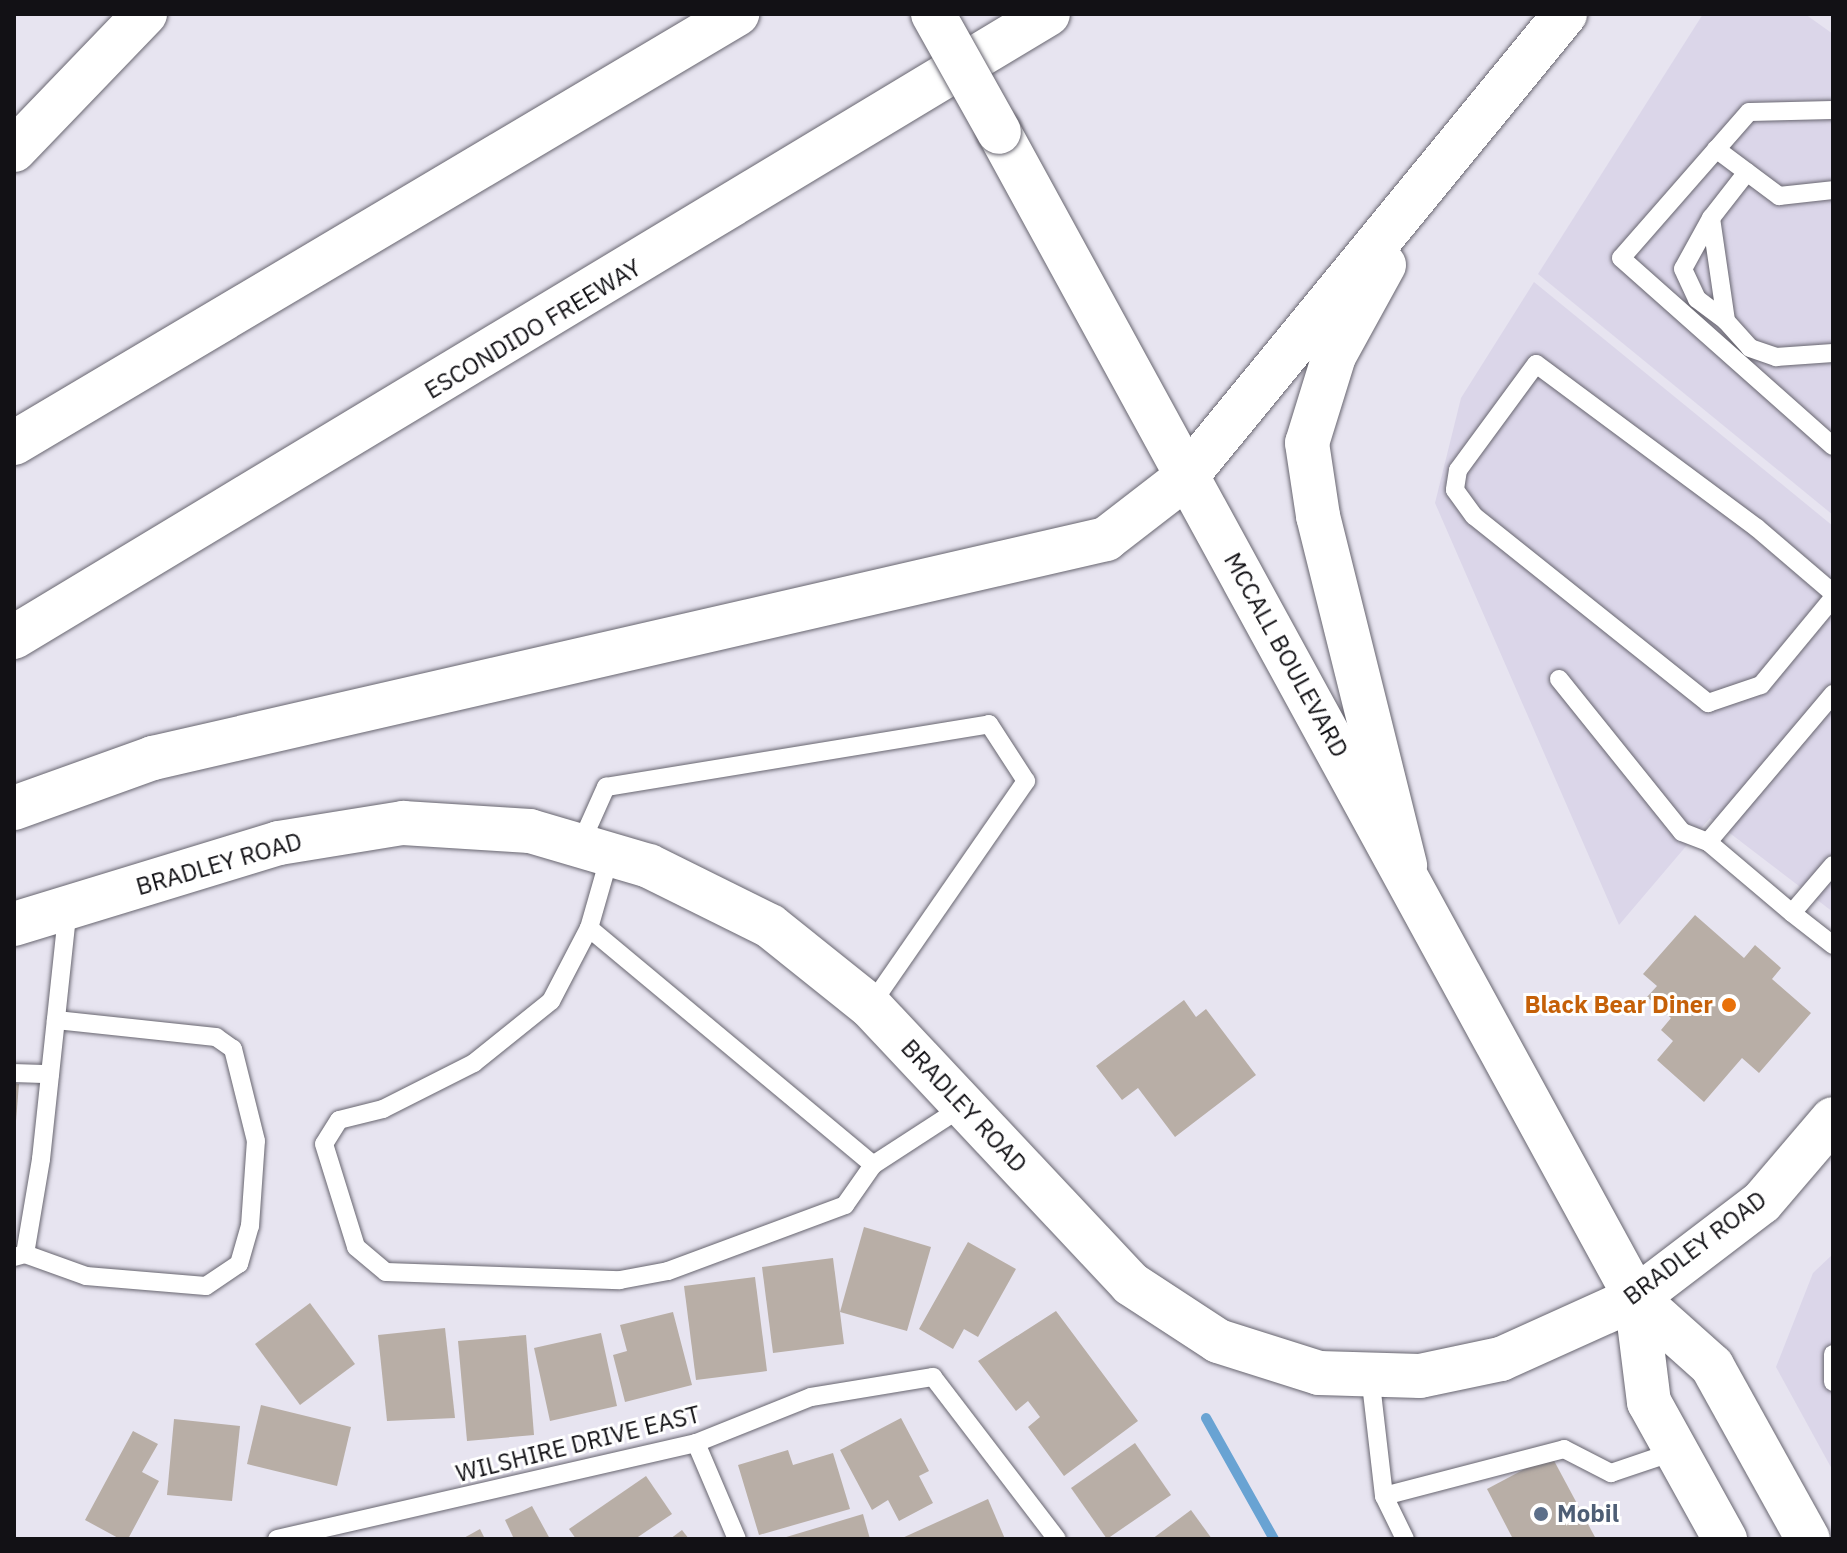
<!DOCTYPE html>
<html>
<head>
<meta charset="utf-8">
<style>
  body { margin:0 }
  #map { position:relative; width:1847px; height:1553px; overflow:hidden; background:#e7e4f0; font-family:"IBM Plex Sans",sans-serif }
  div>[style] { position:absolute }
  [style*='--x'] { left:calc(var(--x)*1px); top:calc(var(--y)*1px); width:calc(var(--w)*1px); rotate:calc(var(--a)*1deg) }
  .built>* { inset:0; background:#dbd6e9 }
  .stream>* { height:10px; margin:-5px; padding:0 5px; transform-origin:5px; border-radius:5px; background:#69a3d3 }
  .building>* { inset:0; background:#b8aea6 }
  .roads { filter:drop-shadow(0 0 2px #686670) drop-shadow(0 0 2px #686670) }
  .lane>* { height:18px; margin:-9px; padding:0 9px; transform-origin:9px; border-radius:9px; background:#fff }
  .secondary>* { height:44px; margin:-22px; padding:0 22px; transform-origin:22px; border-radius:22px; background:#fff }
  .highway>* { height:44px; margin:-22px; padding:0 22px; transform-origin:22px; border-radius:22px; background:#fff }
  .bridges { filter:drop-shadow(0 0 2px #686670) drop-shadow(0 0 2px #686670) }
  .secondary-bridge>* { height:44px; margin:-22px; padding:0 22px; transform-origin:22px; border-radius:22px; background:#fff }
  .dots>* { width:22px; height:22px; translate:-50% -50%; box-sizing:border-box; border:4px solid #fff; border-radius:50% }
  span { translate:-50% -50%; white-space:nowrap; text-align:center; line-height:1.15; -webkit-text-stroke:6px #fff; paint-order:stroke }
  .street-label { font-size:24px; color:#121115 }
  .food-label { font-size:24px; color:#c56008; font-weight:700 }
  .right { translate:-100% -50%; text-align:right }
  .service-label { font-size:24px; color:#4e5e75; font-weight:700 }
  .left { translate:0 -50%; text-align:left }
  .frame { position:absolute; inset:0; border:16px solid #121115; pointer-events:none }
</style>
</head>
<body>
<div id="map">
  <div class="built">
    <i style="clip-path:polygon(1703px 14px,1805px 14px,1833px 34px,1833px 515px,1538px 274px)"></i>
    <i style="clip-path:polygon(1534px 282px,1833px 526px,1833px 912px,1710px 818px,1619px 925px,1435px 503px,1461px 398px)"></i>
    <i style="clip-path:polygon(1833px 1254px,1833px 1471px,1776px 1367px,1813px 1273px)"></i>
  </div>
  <div class="stream">
    <i style="--x:1206;--y:1418;--w:139;--a:60.7"></i>
  </div>
  <div class="building">
    <i style="clip-path:polygon(1695px 915px,1744px 958px,1755px 945px,1781px 968px,1772px 979px,1811px 1013px,1759px 1073px,1742px 1058px,1704px 1102px,1657px 1060px,1673px 1041px,1661px 1030px,1671px 1018px,1647px 997px,1657px 986px,1643px 974px)"></i>
    <i style="clip-path:polygon(1184px 1000px,1196px 1017px,1206px 1009px,1256px 1075px,1175px 1137px,1138px 1088px,1122px 1100px,1096px 1066px)"></i>
    <i style="clip-path:polygon(14px 1083px,19px 1084px,16px 1121px,14px 1121px)"></i>
    <i style="clip-path:polygon(864px 1227px,931px 1247px,907px 1331px,840px 1312px)"></i>
    <i style="clip-path:polygon(968px 1242px,1016px 1269px,978px 1337px,964px 1329px,953px 1349px,919px 1329px)"></i>
    <i style="clip-path:polygon(833px 1258px,844px 1344px,773px 1353px,762px 1267px)"></i>
    <i style="clip-path:polygon(755px 1277px,767px 1371px,696px 1380px,684px 1286px)"></i>
    <i style="clip-path:polygon(310px 1303px,355px 1364px,300px 1405px,255px 1344px)"></i>
    <i style="clip-path:polygon(1056px 1311px,1138px 1421px,1064px 1476px,1028px 1427px,1040px 1417px,1028px 1401px,1016px 1411px,978px 1361px)"></i>
    <i style="clip-path:polygon(673px 1312px,692px 1385px,625px 1402px,613px 1355px,627px 1351px,620px 1325px)"></i>
    <i style="clip-path:polygon(445px 1328px,455px 1418px,387px 1421px,378px 1335px)"></i>
    <i style="clip-path:polygon(601px 1333px,617px 1406px,550px 1421px,534px 1348px)"></i>
    <i style="clip-path:polygon(526px 1335px,534px 1435px,467px 1441px,458px 1341px)"></i>
    <i style="clip-path:polygon(261px 1405px,351px 1427px,337px 1486px,247px 1464px)"></i>
    <i style="clip-path:polygon(901px 1418px,929px 1471px,919px 1476px,933px 1503px,899px 1521px,888px 1500px,872px 1510px,840px 1450px)"></i>
    <i style="clip-path:polygon(174px 1419px,240px 1426px,232px 1501px,167px 1495px)"></i>
    <i style="clip-path:polygon(133px 1431px,158px 1444px,142px 1472px,159px 1481px,128px 1539px,120px 1539px,85px 1520px)"></i>
    <i style="clip-path:polygon(1135px 1443px,1171px 1495px,1107px 1539px,1071px 1488px)"></i>
    <i style="clip-path:polygon(788px 1450px,793px 1465px,833px 1453px,850px 1509px,759px 1535px,738px 1465px)"></i>
    <i style="clip-path:polygon(1551px 1455px,1596px 1539px,1513px 1539px,1487px 1489px)"></i>
    <i style="clip-path:polygon(646px 1476px,672px 1514px,635px 1539px,576px 1539px,569px 1529px)"></i>
    <i style="clip-path:polygon(988px 1499px,1005px 1539px,900px 1539px)"></i>
    <i style="clip-path:polygon(532px 1506px,550px 1539px,514px 1539px,505px 1520px)"></i>
    <i style="clip-path:polygon(1191px 1510px,1212px 1539px,1152px 1539px)"></i>
    <i style="clip-path:polygon(863px 1514px,870px 1539px,783px 1539px,783px 1538px)"></i>
    <i style="clip-path:polygon(480px 1529px,485px 1539px,462px 1539px)"></i>
    <i style="clip-path:polygon(682px 1530px,689px 1539px,670px 1539px)"></i>
  </div>
  <div class="roads">
    <div class="lane">
      <i style="--x:1833;--y:110;--w:84;--a:178.6"></i>
      <i style="--x:1749;--y:112;--w:194;--a:131.2"></i>
      <i style="--x:1621;--y:258;--w:283;--a:41.6"></i>
      <i style="--x:1716;--y:149;--w:79;--a:36.7"></i>
      <i style="--x:1779;--y:196;--w:54;--a:-6.3"></i>
      <i style="--x:1747;--y:172;--w:58;--a:128"></i>
      <i style="--x:1711;--y:218;--w:104;--a:81.7"></i>
      <i style="--x:1726;--y:321;--w:36;--a:48"></i>
      <i style="--x:1750;--y:348;--w:28;--a:19"></i>
      <i style="--x:1776;--y:357;--w:57;--a:-4"></i>
      <i style="--x:1711;--y:218;--w:58;--a:118.8"></i>
      <i style="--x:1683;--y:269;--w:33;--a:65"></i>
      <i style="--x:1697;--y:299;--w:36;--a:37"></i>
      <i style="--x:1833;--y:593;--w:100;--a:-139.5"></i>
      <i style="--x:1757;--y:528;--w:275;--a:-143.4"></i>
      <i style="--x:1536;--y:364;--w:132;--a:126.3"></i>
      <i style="--x:1458;--y:470;--w:20;--a:99"></i>
      <i style="--x:1455;--y:490;--w:32;--a:54"></i>
      <i style="--x:1474;--y:516;--w:300;--a:38.6"></i>
      <i style="--x:1708;--y:703;--w:56;--a:-18.8"></i>
      <i style="--x:1761;--y:685;--w:113;--a:-50.4"></i>
      <i style="--x:1559;--y:679;--w:196;--a:51.2"></i>
      <i style="--x:1682;--y:832;--w:28;--a:21"></i>
      <i style="--x:580;--y:845;--w:64;--a:-65.9"></i>
      <i style="--x:606;--y:787;--w:388;--a:-9.3"></i>
      <i style="--x:989;--y:724;--w:68;--a:57"></i>
      <i style="--x:1026;--y:781;--w:274;--a:124.7"></i>
      <i style="--x:610;--y:855;--w:76;--a:106"></i>
      <i style="--x:589;--y:928;--w:82;--a:117.5"></i>
      <i style="--x:551;--y:1001;--w:99;--a:141.2"></i>
      <i style="--x:474;--y:1063;--w:102;--a:153.2"></i>
      <i style="--x:383;--y:1109;--w:45;--a:166"></i>
      <i style="--x:339;--y:1120;--w:28;--a:122"></i>
      <i style="--x:324;--y:1144;--w:108;--a:72.7"></i>
      <i style="--x:356;--y:1247;--w:39;--a:40"></i>
      <i style="--x:386;--y:1272;--w:234;--a:2"></i>
      <i style="--x:620;--y:1280;--w:49;--a:-10.6"></i>
      <i style="--x:668;--y:1271;--w:189;--a:-20.4"></i>
      <i style="--x:845;--y:1205;--w:49;--a:-55"></i>
      <i style="--x:873;--y:1165;--w:108;--a:-33"></i>
      <i style="--x:1833;--y:865;--w:63;--a:130.5"></i>
      <i style="--x:1792;--y:913;--w:52;--a:38"></i>
      <i style="--x:1792;--y:913;--w:110;--a:-139.8"></i>
      <i style="--x:1708;--y:842;--w:194;--a:-49.8"></i>
      <i style="--x:589;--y:928;--w:370;--a:39.8"></i>
      <i style="--x:14;--y:1073;--w:36;--a:2"></i>
      <i style="--x:25;--y:1254;--w:65;--a:19.8"></i>
      <i style="--x:86;--y:1276;--w:120;--a:4.8"></i>
      <i style="--x:206;--y:1286;--w:40;--a:-34"></i>
      <i style="--x:239;--y:1264;--w:40;--a:-74"></i>
      <i style="--x:250;--y:1226;--w:85;--a:-86"></i>
      <i style="--x:256;--y:1141;--w:95;--a:-104"></i>
      <i style="--x:233;--y:1049;--w:21;--a:-145"></i>
      <i style="--x:216;--y:1037;--w:161;--a:-173.9"></i>
      <i style="--x:14;--y:1257;--w:11;--a:-15"></i>
      <i style="--x:25;--y:1254;--w:96;--a:-80.4"></i>
      <i style="--x:41;--y:1159;--w:252;--a:-83.9"></i>
      <i style="--x:1833;--y:1354;--w:28;--a:90"></i>
      <i style="--x:1370;--y:1375;--w:122;--a:83.4"></i>
      <i style="--x:1384;--y:1496;--w:48;--a:64"></i>
      <i style="--x:696;--y:1443;--w:104;--a:66.9"></i>
      <i style="--x:1384;--y:1496;--w:186;--a:-14.6"></i>
      <i style="--x:1564;--y:1449;--w:53;--a:27.1"></i>
      <i style="--x:1611;--y:1473;--w:69;--a:-18.7"></i>
      <i style="--x:277;--y:1539;--w:430;--a:-12.9"></i>
      <i style="--x:696;--y:1443;--w:124;--a:-21.8"></i>
      <i style="--x:811;--y:1397;--w:124;--a:-9.3"></i>
      <i style="--x:933;--y:1377;--w:204;--a:52.6"></i>
    </div>
    <div class="secondary">
      <i style="--x:999;--y:132;--w:1329;--a:61.35"></i>
      <i style="--x:1636;--y:1298;--w:102;--a:41.8"></i>
      <i style="--x:1712;--y:1366;--w:198;--a:61"></i>
      <i style="--x:14;--y:924;--w:277;--a:-17"></i>
      <i style="--x:279;--y:843;--w:126;--a:-9.2"></i>
      <i style="--x:403;--y:823;--w:127;--a:3.6"></i>
      <i style="--x:530;--y:831;--w:124;--a:16.4"></i>
      <i style="--x:649;--y:866;--w:135;--a:26.4"></i>
      <i style="--x:770;--y:926;--w:128;--a:38.7"></i>
      <i style="--x:870;--y:1006;--w:381;--a:46.8"></i>
      <i style="--x:1131;--y:1284;--w:104;--a:33.2"></i>
      <i style="--x:1218;--y:1341;--w:106;--a:17.6"></i>
      <i style="--x:1319;--y:1373;--w:101;--a:1.7"></i>
      <i style="--x:1420;--y:1376;--w:83;--a:-11.9"></i>
      <i style="--x:1501;--y:1359;--w:148;--a:-24.3"></i>
      <i style="--x:1636;--y:1298;--w:158;--a:-37.3"></i>
      <i style="--x:1762;--y:1202;--w:109;--a:-49.5"></i>
      <i style="--x:1636;--y:1298;--w:105;--a:82.9"></i>
      <i style="--x:1649;--y:1402;--w:157;--a:61"></i>
    </div>
    <div class="highway">
      <i style="--x:14;--y:150;--w:189;--a:-46.1"></i>
      <i style="--x:1384;--y:265;--w:104;--a:118.8"></i>
      <i style="--x:1334;--y:356;--w:91;--a:107.2"></i>
      <i style="--x:1307;--y:443;--w:74;--a:81.4"></i>
      <i style="--x:1318;--y:516;--w:360;--a:76"></i>
      <i style="--x:14;--y:443;--w:841;--a:-30.68"></i>
      <i style="--x:14;--y:637;--w:1207;--a:-31.07"></i>
      <i style="--x:14;--y:808;--w:148;--a:-19.8"></i>
      <i style="--x:153;--y:758;--w:978;--a:-12.94"></i>
      <i style="--x:1106;--y:539;--w:100;--a:-37.7"></i>
      <i style="--x:1185;--y:478;--w:600;--a:-50.68"></i>
    </div>
  </div>
  <div class="bridges">
    <div class="secondary-bridge">
      <i style="--x:933;--y:14;--w:135;--a:60.8"></i>
    </div>
  </div>
  <div class="dots">
    <i style="left:1729px;top:1005px;background:#e8710a"></i>
    <i style="left:1541px;top:1514px;background:#5c6f8a"></i>
  </div>
  <div class="street-label">
    <span style="left:533px;top:329px;rotate:-31deg">ESCONDIDO FREEWAY</span>
    <span style="left:1286px;top:655px;rotate:61deg">MCCALL BOULEVARD</span>
    <span style="left:219px;top:864px;rotate:-16deg">BRADLEY ROAD</span>
    <span style="left:964px;top:1106px;rotate:47deg">BRADLEY ROAD</span>
    <span style="left:1695px;top:1248px;rotate:-37deg">BRADLEY ROAD</span>
    <span style="left:578px;top:1444px;rotate:-14deg">WILSHIRE DRIVE EAST</span>
  </div>
  <div class="food-label">
    <span class="right" style="left:1713px;top:1005px">Black Bear Diner</span>
  </div>
  <div class="service-label">
    <span class="left" style="left:1557px;top:1514px">Mobil</span>
  </div>
  <div class="frame"></div>
</div>
</body>
</html>
